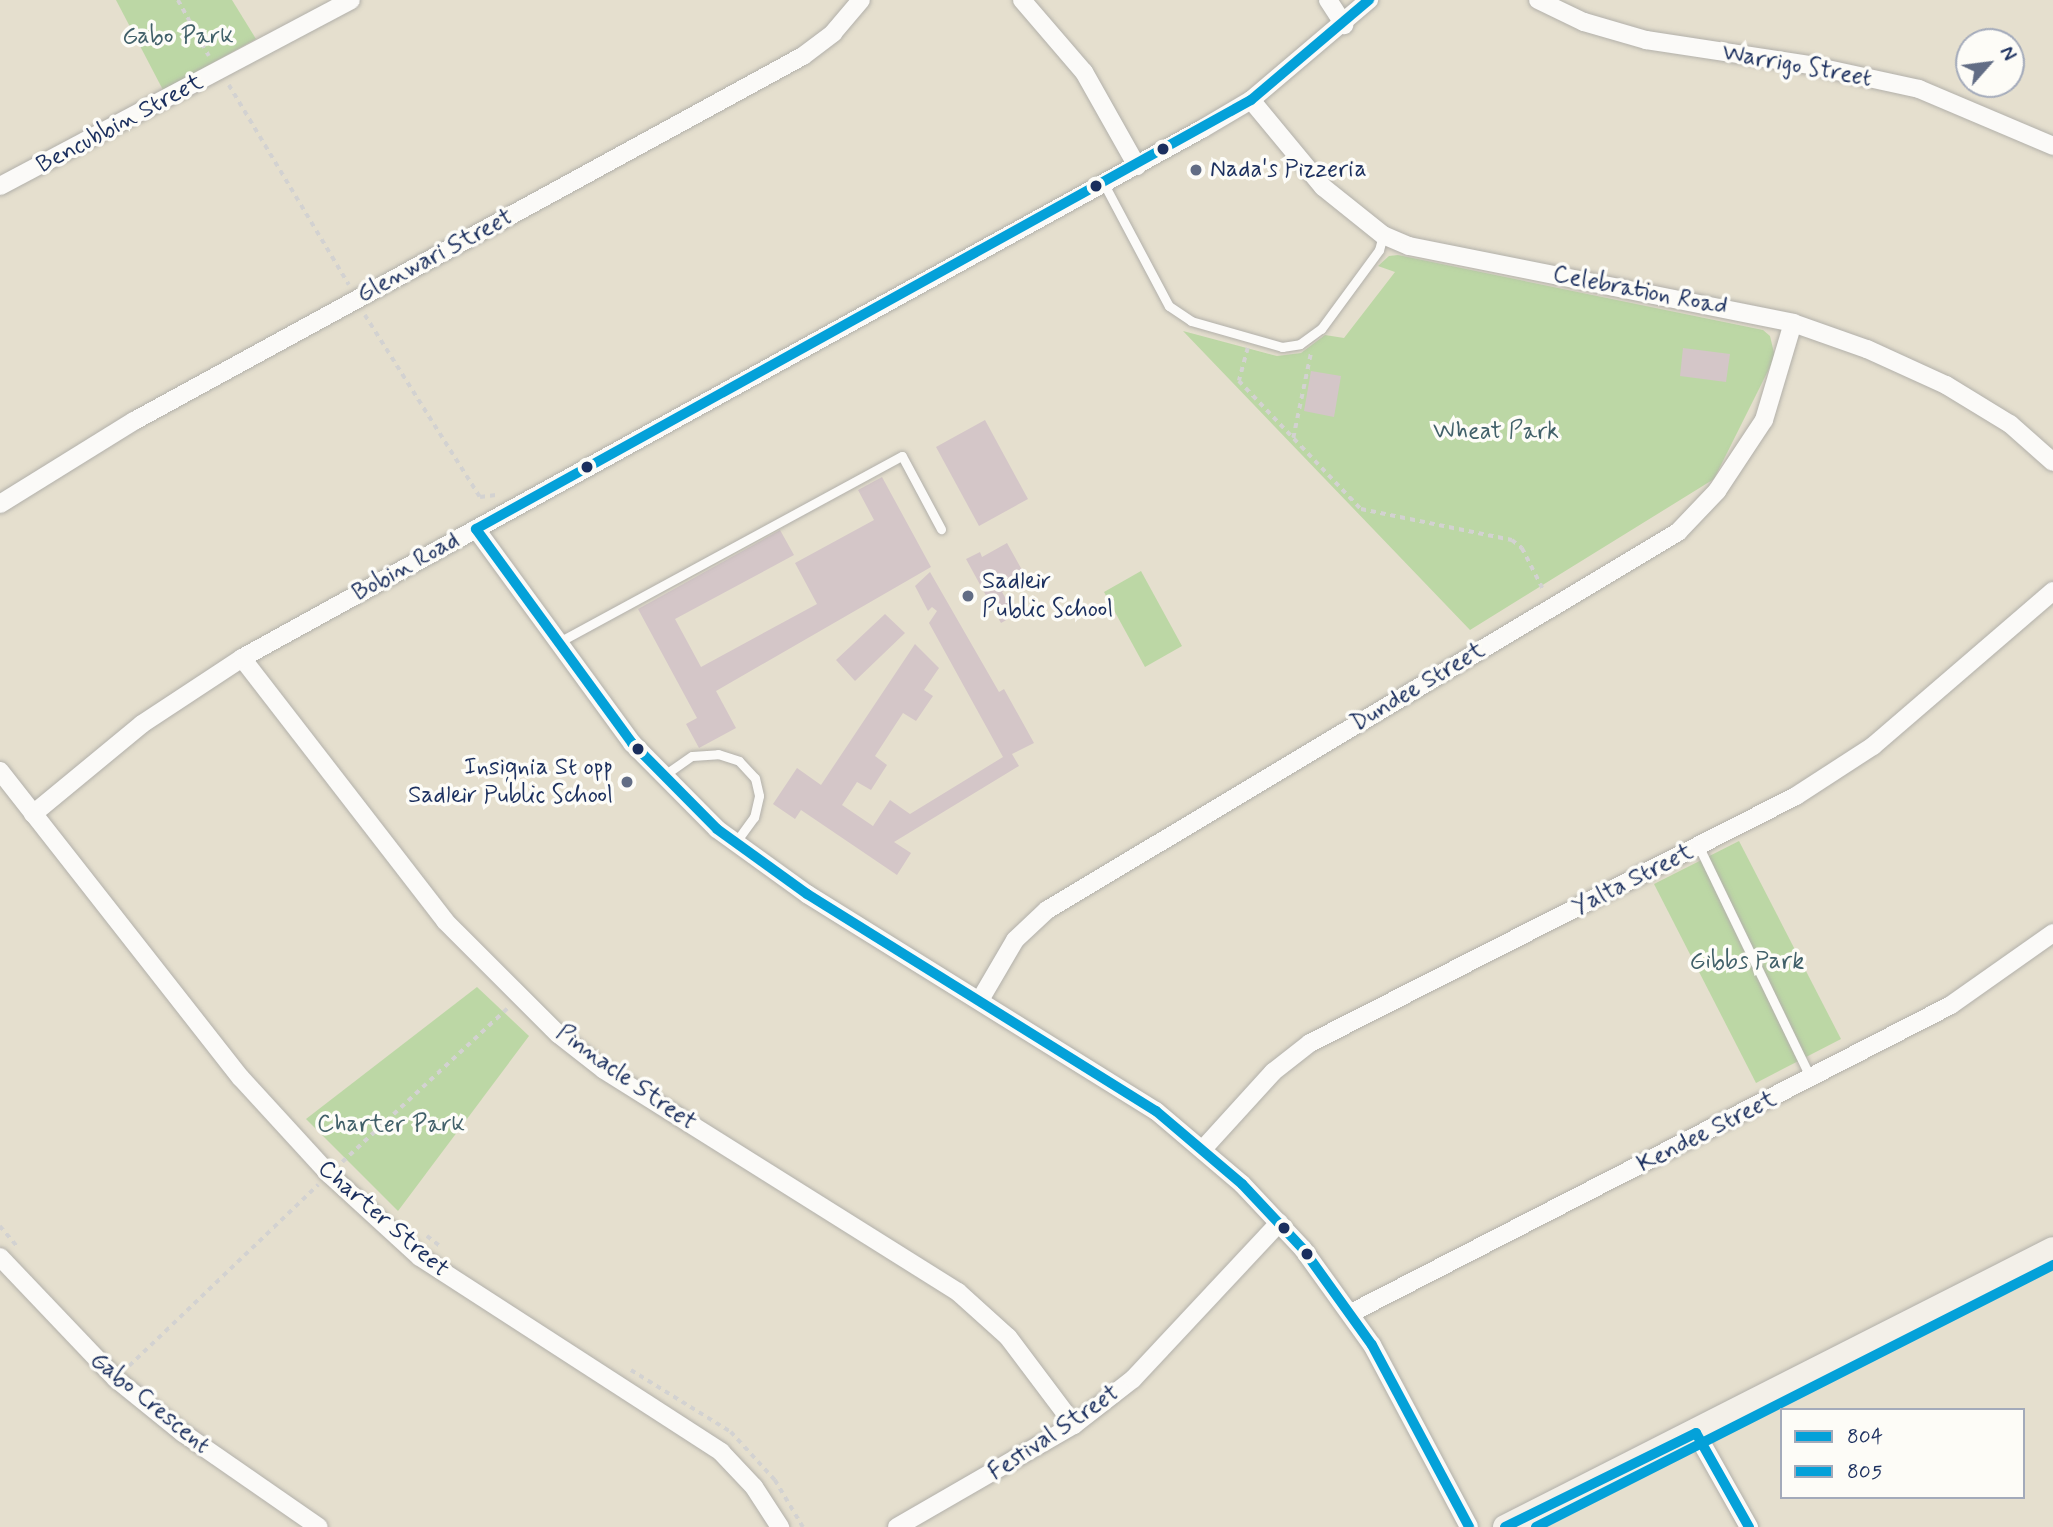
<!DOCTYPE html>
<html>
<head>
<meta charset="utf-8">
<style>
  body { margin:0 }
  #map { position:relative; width:2053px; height:1527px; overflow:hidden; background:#e5dfce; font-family:Mynerve,sans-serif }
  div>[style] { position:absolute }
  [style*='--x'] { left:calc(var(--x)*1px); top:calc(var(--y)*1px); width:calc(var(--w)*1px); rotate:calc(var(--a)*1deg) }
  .green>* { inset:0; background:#bcd7a5 }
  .building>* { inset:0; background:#d4c6c8 }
  .path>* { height:3.5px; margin-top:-1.75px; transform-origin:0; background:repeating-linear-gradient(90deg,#d3d2d1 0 5px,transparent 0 10px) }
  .roads { filter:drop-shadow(0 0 2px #b2b0aa) drop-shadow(0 0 2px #b2b0aa) }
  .lane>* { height:9px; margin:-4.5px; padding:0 4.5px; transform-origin:4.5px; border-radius:4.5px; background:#fbfaf8 }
  .street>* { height:18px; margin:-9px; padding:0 9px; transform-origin:9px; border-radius:9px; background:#fbfaf8 }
  .secondary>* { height:24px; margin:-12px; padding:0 12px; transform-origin:12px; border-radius:12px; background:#f3f0e9 }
  .bus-1>* { height:10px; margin:-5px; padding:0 5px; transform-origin:5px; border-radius:5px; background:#04a1d9 }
  .bus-2>* { height:10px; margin:-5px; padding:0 5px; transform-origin:5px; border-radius:5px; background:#04a1d9 }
  .dots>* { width:19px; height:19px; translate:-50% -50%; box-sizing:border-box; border:4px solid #fdfcf7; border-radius:50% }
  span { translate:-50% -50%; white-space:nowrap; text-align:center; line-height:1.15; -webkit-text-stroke:7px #fdfcf7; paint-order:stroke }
  .park-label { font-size:24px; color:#416069 }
  .street-label { font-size:24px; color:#1b2f5e }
  .poi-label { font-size:24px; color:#1b2f5e }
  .left { translate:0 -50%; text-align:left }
  .right { translate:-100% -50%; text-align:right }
  .legend { position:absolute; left:1780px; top:1408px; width:245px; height:91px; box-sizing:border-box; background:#fdfcf7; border:2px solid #a3aaba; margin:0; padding:9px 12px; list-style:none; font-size:21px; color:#1b2f5e }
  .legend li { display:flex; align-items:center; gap:14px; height:35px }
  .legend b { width:35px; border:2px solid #a3aaba }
  .north { position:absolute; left:1955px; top:28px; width:70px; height:70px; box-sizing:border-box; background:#fdfcf7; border:2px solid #a3aaba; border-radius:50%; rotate:62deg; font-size:19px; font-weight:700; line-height:28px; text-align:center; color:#1b2f5e }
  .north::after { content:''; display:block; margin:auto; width:24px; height:32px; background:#626d85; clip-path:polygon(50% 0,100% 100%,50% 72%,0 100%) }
</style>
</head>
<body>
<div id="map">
  <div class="green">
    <i style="clip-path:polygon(116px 0,232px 0,256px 39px,163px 90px)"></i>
    <i style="clip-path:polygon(1398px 255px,1763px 330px,1770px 336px,1775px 357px,1714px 479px,1470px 630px,1183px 331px,1277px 356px,1301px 353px,1325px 335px,1344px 338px,1395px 272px,1378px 266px,1389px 256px)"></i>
    <i style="clip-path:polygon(1141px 571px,1182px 646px,1145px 667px,1104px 592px)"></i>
    <i style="clip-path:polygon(1739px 841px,1841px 1039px,1756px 1083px,1654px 884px)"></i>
    <i style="clip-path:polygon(477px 987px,529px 1036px,398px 1211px,306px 1119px)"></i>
  </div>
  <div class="building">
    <i style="clip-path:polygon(1683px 348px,1730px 354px,1726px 382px,1680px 376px)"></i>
    <i style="clip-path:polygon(1311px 371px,1341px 376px,1334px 417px,1304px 411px)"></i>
    <i style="clip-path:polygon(985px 420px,1028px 499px,979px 526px,936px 447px)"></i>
    <i style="clip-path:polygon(882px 477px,931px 567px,716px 691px,736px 728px,699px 748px,686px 724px,697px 718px,638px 609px,780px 530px,794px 555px,675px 619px,701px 667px,817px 604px,795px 563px,874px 520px,858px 490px)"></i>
    <i style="clip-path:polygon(1007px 543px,1027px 579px,1002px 592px,1015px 615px,1001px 623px,966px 559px,980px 552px,982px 557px)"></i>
    <i style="clip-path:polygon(930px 572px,999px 692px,1004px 689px,1034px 743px,1012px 754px,1019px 766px,894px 842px,911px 853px,897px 875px,801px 810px,795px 819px,773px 804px,797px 768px,821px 785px,915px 644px,939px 668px,924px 690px,933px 696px,916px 721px,903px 713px,875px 756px,887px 765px,871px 790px,857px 782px,842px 805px,873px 826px,890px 800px,910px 814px,1003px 757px,929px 623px,937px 611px,932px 607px,928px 611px,915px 586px)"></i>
    <i style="clip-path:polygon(885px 614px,905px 633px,855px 681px,836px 660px)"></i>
  </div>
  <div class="path">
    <i style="--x:178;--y:0;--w:64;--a:61"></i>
    <i style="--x:229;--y:85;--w:233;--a:59"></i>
    <i style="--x:365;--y:315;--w:215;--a:57.7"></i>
    <i style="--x:480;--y:497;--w:16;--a:-7"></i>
    <i style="--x:1248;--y:348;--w:34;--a:105"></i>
    <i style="--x:1239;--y:381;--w:177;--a:46.4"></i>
    <i style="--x:1361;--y:509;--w:154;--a:11.6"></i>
    <i style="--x:1512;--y:540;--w:13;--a:39"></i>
    <i style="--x:1522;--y:548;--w:48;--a:62.9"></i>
    <i style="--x:1293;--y:438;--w:88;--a:-78.2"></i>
    <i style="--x:342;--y:1162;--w:226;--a:-42.9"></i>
    <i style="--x:0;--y:1226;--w:26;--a:50"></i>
    <i style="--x:427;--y:1236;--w:16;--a:38"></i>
    <i style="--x:129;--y:1366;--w:262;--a:-43.8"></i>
    <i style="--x:631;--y:1370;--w:118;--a:31.8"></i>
    <i style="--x:731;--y:1432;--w:65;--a:47.5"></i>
    <i style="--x:775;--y:1480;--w:55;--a:59.2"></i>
  </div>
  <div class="roads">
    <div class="lane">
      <i style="--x:1104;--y:184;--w:138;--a:62"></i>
      <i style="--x:1169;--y:306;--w:27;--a:34"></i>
      <i style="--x:1191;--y:321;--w:95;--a:15.9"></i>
      <i style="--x:1282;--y:347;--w:18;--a:-9"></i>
      <i style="--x:1300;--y:344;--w:26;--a:-36"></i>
      <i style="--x:1321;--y:329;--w:98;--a:-53.7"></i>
      <i style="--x:1379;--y:250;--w:16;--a:-75"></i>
      <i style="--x:559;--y:642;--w:390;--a:-28.5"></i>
      <i style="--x:902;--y:456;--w:83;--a:61.9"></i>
      <i style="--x:663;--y:776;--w:35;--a:-35"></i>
      <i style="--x:692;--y:756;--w:26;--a:-4"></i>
      <i style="--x:718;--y:754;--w:22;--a:18"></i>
      <i style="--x:739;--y:761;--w:23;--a:47"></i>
      <i style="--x:755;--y:778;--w:18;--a:77"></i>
      <i style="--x:759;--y:796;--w:22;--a:103"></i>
      <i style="--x:754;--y:817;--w:32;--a:126"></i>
      <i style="--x:1699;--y:847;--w:258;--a:64.2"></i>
    </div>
    <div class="street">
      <i style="--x:1022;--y:0;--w:95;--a:49.3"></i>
      <i style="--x:1084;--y:72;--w:108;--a:60.6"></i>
      <i style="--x:1328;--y:0;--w:30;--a:57"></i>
      <i style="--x:1538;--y:0;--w:51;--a:25.6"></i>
      <i style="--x:1584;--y:22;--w:65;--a:16.2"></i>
      <i style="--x:1646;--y:40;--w:165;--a:8.7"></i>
      <i style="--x:1809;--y:65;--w:113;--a:12.3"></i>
      <i style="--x:1919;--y:89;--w:146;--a:23"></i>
      <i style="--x:1251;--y:100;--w:113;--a:50.4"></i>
      <i style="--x:1323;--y:187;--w:77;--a:38.7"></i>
      <i style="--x:1383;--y:235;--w:28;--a:23"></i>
      <i style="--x:1409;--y:246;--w:392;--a:11.3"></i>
      <i style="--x:1793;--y:323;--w:78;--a:19.4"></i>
      <i style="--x:1867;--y:349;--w:87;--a:24.5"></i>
      <i style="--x:1946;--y:385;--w:75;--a:31.4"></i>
      <i style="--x:2010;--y:424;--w:57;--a:41.5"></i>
      <i style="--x:0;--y:186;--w:397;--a:-27.9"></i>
      <i style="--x:0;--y:504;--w:158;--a:-31.8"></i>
      <i style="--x:134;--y:421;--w:762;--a:-28.62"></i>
      <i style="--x:803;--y:56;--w:38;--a:-37"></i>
      <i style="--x:833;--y:33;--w:43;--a:-49.7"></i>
      <i style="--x:476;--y:529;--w:265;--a:53.9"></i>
      <i style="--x:632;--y:743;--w:121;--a:45.3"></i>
      <i style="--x:717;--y:829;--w:111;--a:35.8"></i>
      <i style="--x:807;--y:894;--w:411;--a:31.9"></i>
      <i style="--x:1156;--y:1111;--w:113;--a:40.3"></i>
      <i style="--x:1242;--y:1184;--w:89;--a:46.8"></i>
      <i style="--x:1303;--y:1249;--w:118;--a:54.3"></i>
      <i style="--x:1372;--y:1345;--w:206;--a:61.9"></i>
      <i style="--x:242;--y:658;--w:332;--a:52.3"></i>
      <i style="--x:445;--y:921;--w:160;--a:45"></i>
      <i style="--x:558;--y:1034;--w:58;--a:38"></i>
      <i style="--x:604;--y:1070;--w:418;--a:32.1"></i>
      <i style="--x:958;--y:1292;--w:67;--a:42"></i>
      <i style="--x:1008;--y:1337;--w:110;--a:53.1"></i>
      <i style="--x:0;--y:771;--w:390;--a:51.9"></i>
      <i style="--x:241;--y:1078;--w:130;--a:47.5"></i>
      <i style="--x:329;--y:1174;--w:123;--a:42.4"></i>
      <i style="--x:420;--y:1257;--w:359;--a:32.9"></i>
      <i style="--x:721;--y:1452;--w:48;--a:46.7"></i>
      <i style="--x:754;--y:1487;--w:48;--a:57"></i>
      <i style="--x:33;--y:814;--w:141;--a:-39.5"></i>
      <i style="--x:142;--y:724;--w:120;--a:-33.4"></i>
      <i style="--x:242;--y:658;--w:1096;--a:-28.86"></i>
      <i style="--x:1202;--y:129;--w:57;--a:-30.6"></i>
      <i style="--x:1251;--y:100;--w:155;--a:-40.3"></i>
      <i style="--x:980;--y:1000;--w:69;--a:-59.7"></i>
      <i style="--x:1015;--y:940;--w:44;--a:-43.2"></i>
      <i style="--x:1047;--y:910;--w:736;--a:-30.92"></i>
      <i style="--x:1678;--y:532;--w:57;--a:-46.4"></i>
      <i style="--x:1717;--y:491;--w:85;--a:-56.5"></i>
      <i style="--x:1764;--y:420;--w:101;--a:-73.4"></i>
      <i style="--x:1203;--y:1149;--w:104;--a:-47.7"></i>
      <i style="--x:1273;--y:1072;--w:47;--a:-38.1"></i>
      <i style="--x:1310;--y:1043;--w:545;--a:-26.94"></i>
      <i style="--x:1796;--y:796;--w:92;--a:-33"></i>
      <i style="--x:1873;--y:746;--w:238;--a:-40.7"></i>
      <i style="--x:0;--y:1257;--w:168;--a:46.4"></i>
      <i style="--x:116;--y:1379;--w:86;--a:38.9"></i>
      <i style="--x:183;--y:1433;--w:165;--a:34.7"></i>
      <i style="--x:1351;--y:1313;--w:674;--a:-27.17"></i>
      <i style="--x:1951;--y:1005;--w:125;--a:-35.2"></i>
      <i style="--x:1696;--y:1433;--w:108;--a:60.6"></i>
      <i style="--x:897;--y:1527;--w:204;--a:-30"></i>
      <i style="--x:1074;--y:1425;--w:75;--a:-37.9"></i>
      <i style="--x:1133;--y:1379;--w:214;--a:-46.9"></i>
    </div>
    <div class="secondary">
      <i style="--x:1505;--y:1527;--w:614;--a:-26.9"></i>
    </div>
  </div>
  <div class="bus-1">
    <i style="--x:476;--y:529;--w:265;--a:53.9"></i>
    <i style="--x:632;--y:743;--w:121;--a:45.3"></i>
    <i style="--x:717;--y:829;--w:111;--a:35.8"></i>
    <i style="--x:807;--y:894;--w:411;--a:31.9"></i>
    <i style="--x:1156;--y:1111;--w:113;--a:40.3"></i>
    <i style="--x:1242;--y:1184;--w:89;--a:46.8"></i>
    <i style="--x:1303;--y:1249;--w:118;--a:54.3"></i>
    <i style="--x:1372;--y:1345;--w:206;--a:61.9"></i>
    <i style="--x:476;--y:529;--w:886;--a:-28.97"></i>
    <i style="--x:1251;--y:100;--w:155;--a:-40.3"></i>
    <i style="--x:1696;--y:1433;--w:108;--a:60.6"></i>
    <i style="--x:1505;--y:1527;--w:213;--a:-26.2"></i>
  </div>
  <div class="bus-2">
    <i style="--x:1536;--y:1527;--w:580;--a:-26.87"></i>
  </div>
  <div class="dots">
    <i style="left:1163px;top:149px;background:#1b2f5e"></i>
    <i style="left:1196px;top:170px;background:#626d85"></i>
    <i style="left:1096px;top:186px;background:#1b2f5e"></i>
    <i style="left:587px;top:467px;background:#1b2f5e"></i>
    <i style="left:968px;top:596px;background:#626d85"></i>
    <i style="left:638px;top:749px;background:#1b2f5e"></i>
    <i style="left:627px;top:782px;background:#626d85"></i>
    <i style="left:1284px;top:1228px;background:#1b2f5e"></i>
    <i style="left:1307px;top:1254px;background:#1b2f5e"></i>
  </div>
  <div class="park-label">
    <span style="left:178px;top:37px">Gabo Park</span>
    <span style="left:1496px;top:432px">Wheat Park</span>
    <span style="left:1747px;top:962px">Gibbs Park</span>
    <span style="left:391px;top:1125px">Charter Park</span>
  </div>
  <div class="street-label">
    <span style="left:1797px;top:66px;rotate:10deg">Warrigo Street</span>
    <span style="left:120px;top:124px;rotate:-28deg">Bencubbin Street</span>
    <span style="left:435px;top:256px;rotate:-28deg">Glenwari Street</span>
    <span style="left:1640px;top:291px;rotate:11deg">Celebration Road</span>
    <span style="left:406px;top:567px;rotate:-29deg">Bobin Road</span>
    <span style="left:1418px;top:687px;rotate:-31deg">Dundee Street</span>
    <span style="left:1633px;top:880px;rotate:-27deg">Yalta Street</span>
    <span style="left:626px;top:1078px;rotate:35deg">Pinnacle Street</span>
    <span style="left:1707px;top:1132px;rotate:-27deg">Kendee Street</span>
    <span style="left:383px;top:1219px;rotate:41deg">Charter Street</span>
    <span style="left:150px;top:1403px;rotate:39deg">Gabo Crescent</span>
    <span style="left:1054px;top:1433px;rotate:-34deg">Festival Street</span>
  </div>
  <div class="poi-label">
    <span class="left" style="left:1210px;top:170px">Nada's Pizzeria</span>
    <span class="left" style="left:982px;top:596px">Sadleir<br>Public School</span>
    <span class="right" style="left:613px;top:782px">Insignia St opp<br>Sadleir Public School</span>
  </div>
  <ul class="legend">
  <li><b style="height:9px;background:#04a1d9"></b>804</li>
  <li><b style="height:9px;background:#04a1d9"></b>805</li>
  </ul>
  <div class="north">N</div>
</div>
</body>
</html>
